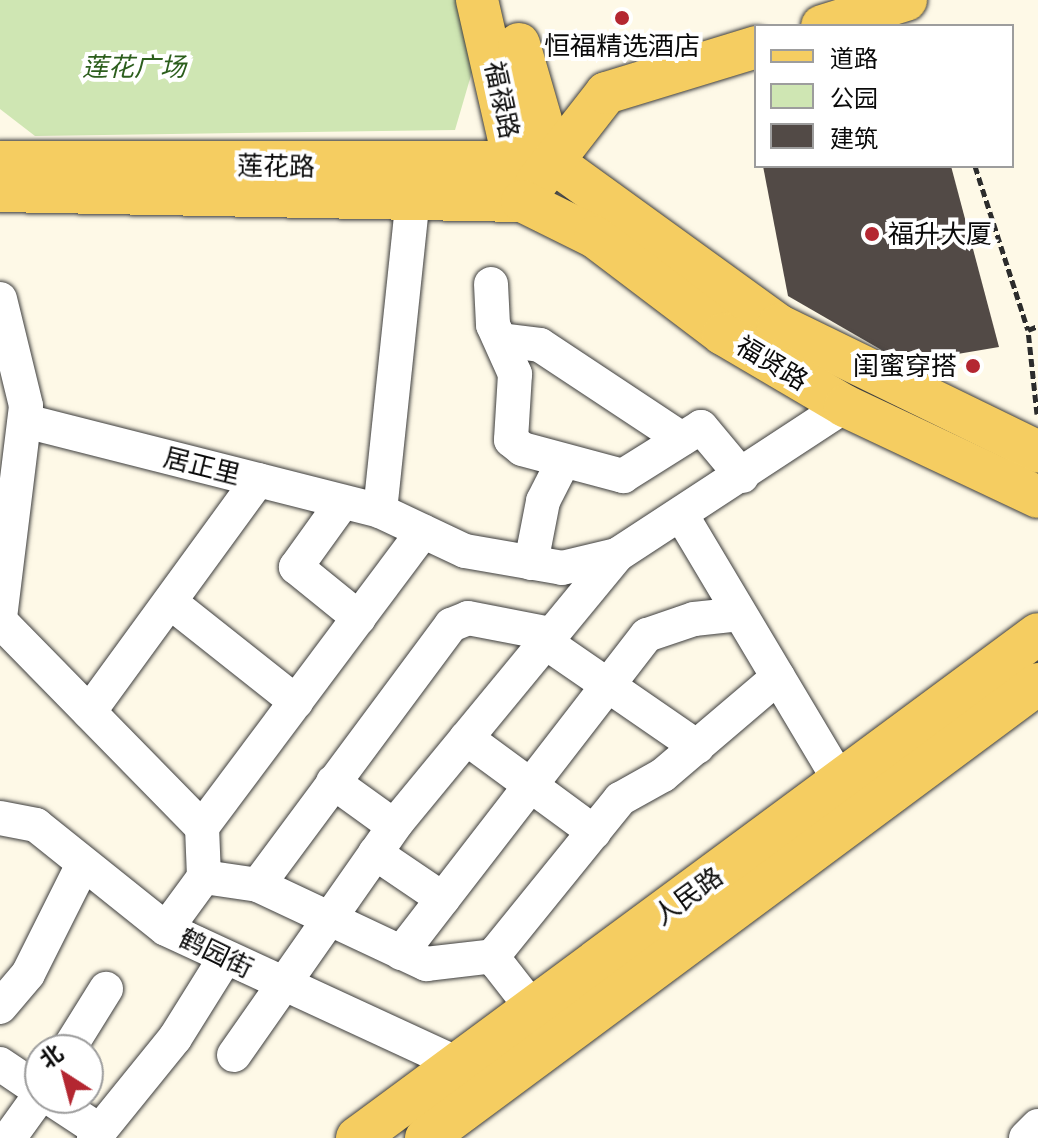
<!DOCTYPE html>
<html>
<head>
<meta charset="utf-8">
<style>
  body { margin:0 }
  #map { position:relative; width:1038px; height:1138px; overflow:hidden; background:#fef9e7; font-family:Lora,"Noto Sans SC",serif }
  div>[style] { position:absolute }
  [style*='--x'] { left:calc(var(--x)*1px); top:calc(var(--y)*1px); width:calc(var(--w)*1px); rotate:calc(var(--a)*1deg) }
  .green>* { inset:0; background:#cfe6b3 }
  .building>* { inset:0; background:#524a46 }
  .path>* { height:5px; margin-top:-2.5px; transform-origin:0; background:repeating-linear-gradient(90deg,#2c2c2c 0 8px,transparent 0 12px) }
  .roads { filter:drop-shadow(0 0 2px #3d3d3d) drop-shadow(0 0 2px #3d3d3d) }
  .minor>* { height:34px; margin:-17px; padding:0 17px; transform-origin:17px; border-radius:17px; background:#fff }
  .major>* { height:42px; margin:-21px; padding:0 21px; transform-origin:21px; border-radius:21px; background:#f5cd61 }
  .dots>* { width:22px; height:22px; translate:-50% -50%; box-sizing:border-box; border:4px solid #fff; border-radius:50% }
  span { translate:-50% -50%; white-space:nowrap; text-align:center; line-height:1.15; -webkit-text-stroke:8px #fff; paint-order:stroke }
  .poi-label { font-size:26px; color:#0a0a0a }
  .left { translate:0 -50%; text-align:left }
  .right { translate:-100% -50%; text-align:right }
  .park-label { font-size:26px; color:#2c5e1d; font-style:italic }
  .street-label { font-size:26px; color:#0a0a0a }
  .legend { position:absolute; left:754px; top:24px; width:260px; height:144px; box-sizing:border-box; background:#fff; border:2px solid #9d9d9d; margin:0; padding:10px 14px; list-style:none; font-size:24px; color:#0a0a0a }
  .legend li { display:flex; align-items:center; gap:16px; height:40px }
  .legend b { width:40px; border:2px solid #9d9d9d }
  .north { position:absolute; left:24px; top:1034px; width:80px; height:80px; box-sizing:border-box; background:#fff; border:2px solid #9d9d9d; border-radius:50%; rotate:324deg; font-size:22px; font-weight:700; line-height:32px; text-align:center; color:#0a0a0a }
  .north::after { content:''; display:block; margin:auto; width:28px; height:36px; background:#b42731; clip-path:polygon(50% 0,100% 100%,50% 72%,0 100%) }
</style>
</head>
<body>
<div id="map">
  <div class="green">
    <i style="clip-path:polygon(0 0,457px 0,474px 65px,455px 130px,35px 136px,0 109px)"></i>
  </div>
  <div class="building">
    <i style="clip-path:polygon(763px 166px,951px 166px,999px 347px,904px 363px,788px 296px)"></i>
  </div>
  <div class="path">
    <i style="--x:975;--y:166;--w:172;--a:72.1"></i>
    <i style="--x:1037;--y:414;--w:84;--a:-96.1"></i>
    <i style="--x:1028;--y:330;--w:11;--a:-22"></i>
  </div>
  <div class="roads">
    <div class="minor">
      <i style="--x:491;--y:284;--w:41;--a:87.2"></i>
      <i style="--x:493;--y:325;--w:54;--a:65.8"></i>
      <i style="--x:515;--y:374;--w:66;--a:93.5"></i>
      <i style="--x:511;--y:440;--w:14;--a:39"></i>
      <i style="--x:522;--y:449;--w:105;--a:15"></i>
      <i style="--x:623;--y:476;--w:92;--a:-32.1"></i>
      <i style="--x:701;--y:427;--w:64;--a:50.1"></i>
      <i style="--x:0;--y:299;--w:110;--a:76.3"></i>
      <i style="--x:26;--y:406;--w:213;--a:97"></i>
      <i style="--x:501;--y:340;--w:39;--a:7"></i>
      <i style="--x:540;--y:345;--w:170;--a:33.5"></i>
      <i style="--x:25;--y:421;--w:366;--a:14.2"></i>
      <i style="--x:380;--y:511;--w:94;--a:25.2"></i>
      <i style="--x:465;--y:551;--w:98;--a:9.9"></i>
      <i style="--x:562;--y:568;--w:57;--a:-13.3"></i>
      <i style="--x:617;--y:555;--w:272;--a:-33.2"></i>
      <i style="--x:342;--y:503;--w:79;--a:125.7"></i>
      <i style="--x:296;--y:567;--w:81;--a:39"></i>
      <i style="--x:380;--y:511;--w:316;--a:-84"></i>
      <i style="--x:682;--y:516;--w:312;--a:59.2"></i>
      <i style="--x:531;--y:563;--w:63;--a:-79"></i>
      <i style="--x:543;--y:501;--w:44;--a:-62.9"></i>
      <i style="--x:170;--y:602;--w:161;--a:38.4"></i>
      <i style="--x:0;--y:621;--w:289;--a:45.6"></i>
      <i style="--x:202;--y:827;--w:50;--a:87.7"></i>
      <i style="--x:204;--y:877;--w:64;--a:126.2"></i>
      <i style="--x:166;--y:929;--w:322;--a:24.8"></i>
      <i style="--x:545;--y:642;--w:185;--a:34.6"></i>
      <i style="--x:89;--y:712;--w:287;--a:-53.9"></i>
      <i style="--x:466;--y:738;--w:159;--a:36.3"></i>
      <i style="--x:333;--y:782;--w:75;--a:35.8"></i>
      <i style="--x:0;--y:818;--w:37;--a:11"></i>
      <i style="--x:36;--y:825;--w:166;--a:38.7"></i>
      <i style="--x:202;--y:827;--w:369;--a:-53.2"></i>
      <i style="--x:375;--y:853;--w:82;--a:34.1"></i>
      <i style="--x:204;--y:877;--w:55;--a:8.4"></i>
      <i style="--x:258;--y:885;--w:186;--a:25.2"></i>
      <i style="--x:426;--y:964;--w:68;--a:-6.7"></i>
      <i style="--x:258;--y:885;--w:324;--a:-53.4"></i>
      <i style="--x:451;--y:625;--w:18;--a:-22"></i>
      <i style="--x:468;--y:618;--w:85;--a:10.9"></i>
      <i style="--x:401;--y:953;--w:402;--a:-52.3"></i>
      <i style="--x:647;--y:635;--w:50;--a:-18.8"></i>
      <i style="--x:694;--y:619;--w:46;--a:-6.2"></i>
      <i style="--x:0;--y:1007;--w:43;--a:-49.7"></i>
      <i style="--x:28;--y:974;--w:121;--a:-63.4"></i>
      <i style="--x:533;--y:1009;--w:58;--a:-128"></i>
      <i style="--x:497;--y:963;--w:12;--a:-90"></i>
      <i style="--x:497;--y:951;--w:196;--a:-51"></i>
      <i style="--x:620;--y:799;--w:49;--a:-29.2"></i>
      <i style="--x:663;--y:775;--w:151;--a:-40.4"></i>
      <i style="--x:68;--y:1050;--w:72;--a:-58.1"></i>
      <i style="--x:234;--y:1055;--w:286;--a:-55"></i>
      <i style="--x:398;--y:821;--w:345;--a:-50.5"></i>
      <i style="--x:0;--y:1064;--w:48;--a:34"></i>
      <i style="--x:50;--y:1098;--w:60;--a:33.4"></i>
      <i style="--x:9;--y:1138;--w:53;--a:-54.2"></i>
      <i style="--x:94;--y:1138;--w:129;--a:-51"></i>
      <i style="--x:175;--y:1038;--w:94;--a:-58"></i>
      <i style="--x:1026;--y:1138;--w:17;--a:-45"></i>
    </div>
    <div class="major">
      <i style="--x:477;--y:0;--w:197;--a:77.1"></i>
      <i style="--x:822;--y:26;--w:88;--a:-17.2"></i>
      <i style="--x:519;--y:44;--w:123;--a:73.9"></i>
      <i style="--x:0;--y:162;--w:553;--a:0"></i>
      <i style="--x:553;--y:162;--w:278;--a:35.9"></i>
      <i style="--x:778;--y:325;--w:289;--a:26"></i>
      <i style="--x:536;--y:183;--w:114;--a:-52.1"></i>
      <i style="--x:606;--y:93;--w:157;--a:-17"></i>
      <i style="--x:0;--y:191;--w:522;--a:1.1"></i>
      <i style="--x:522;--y:201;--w:81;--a:26.3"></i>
      <i style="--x:595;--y:237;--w:161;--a:37.2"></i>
      <i style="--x:723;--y:334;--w:142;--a:30.5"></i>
      <i style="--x:845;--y:406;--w:213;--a:25.2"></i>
      <i style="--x:357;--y:1138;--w:847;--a:-36.5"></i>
      <i style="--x:426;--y:1138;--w:762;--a:-36.57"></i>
    </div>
  </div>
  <div class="dots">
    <i style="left:622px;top:18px;background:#b42731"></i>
    <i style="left:872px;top:234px;background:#b42731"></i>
    <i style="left:973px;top:366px;background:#b42731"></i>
  </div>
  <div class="poi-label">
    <span style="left:622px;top:46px">恒福精选酒店</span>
    <span class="left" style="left:888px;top:234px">福升大厦</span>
    <span class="right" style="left:957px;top:366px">闺蜜穿搭</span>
  </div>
  <div class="park-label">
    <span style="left:134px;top:67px">莲花广场</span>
  </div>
  <div class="street-label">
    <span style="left:502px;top:100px;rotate:78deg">福禄路</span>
    <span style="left:276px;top:166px;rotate:1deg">莲花路</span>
    <span style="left:772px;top:363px;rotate:31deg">福贤路</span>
    <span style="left:202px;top:466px;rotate:14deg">居正里</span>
    <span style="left:688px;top:896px;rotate:-36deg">人民路</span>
    <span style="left:216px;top:953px;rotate:26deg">鹤园街</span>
  </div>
  <ul class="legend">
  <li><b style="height:10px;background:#f5cd61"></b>道路</li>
  <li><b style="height:22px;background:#cfe6b3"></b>公园</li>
  <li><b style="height:22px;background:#524a46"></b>建筑</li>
  </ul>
  <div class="north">北</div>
</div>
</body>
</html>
